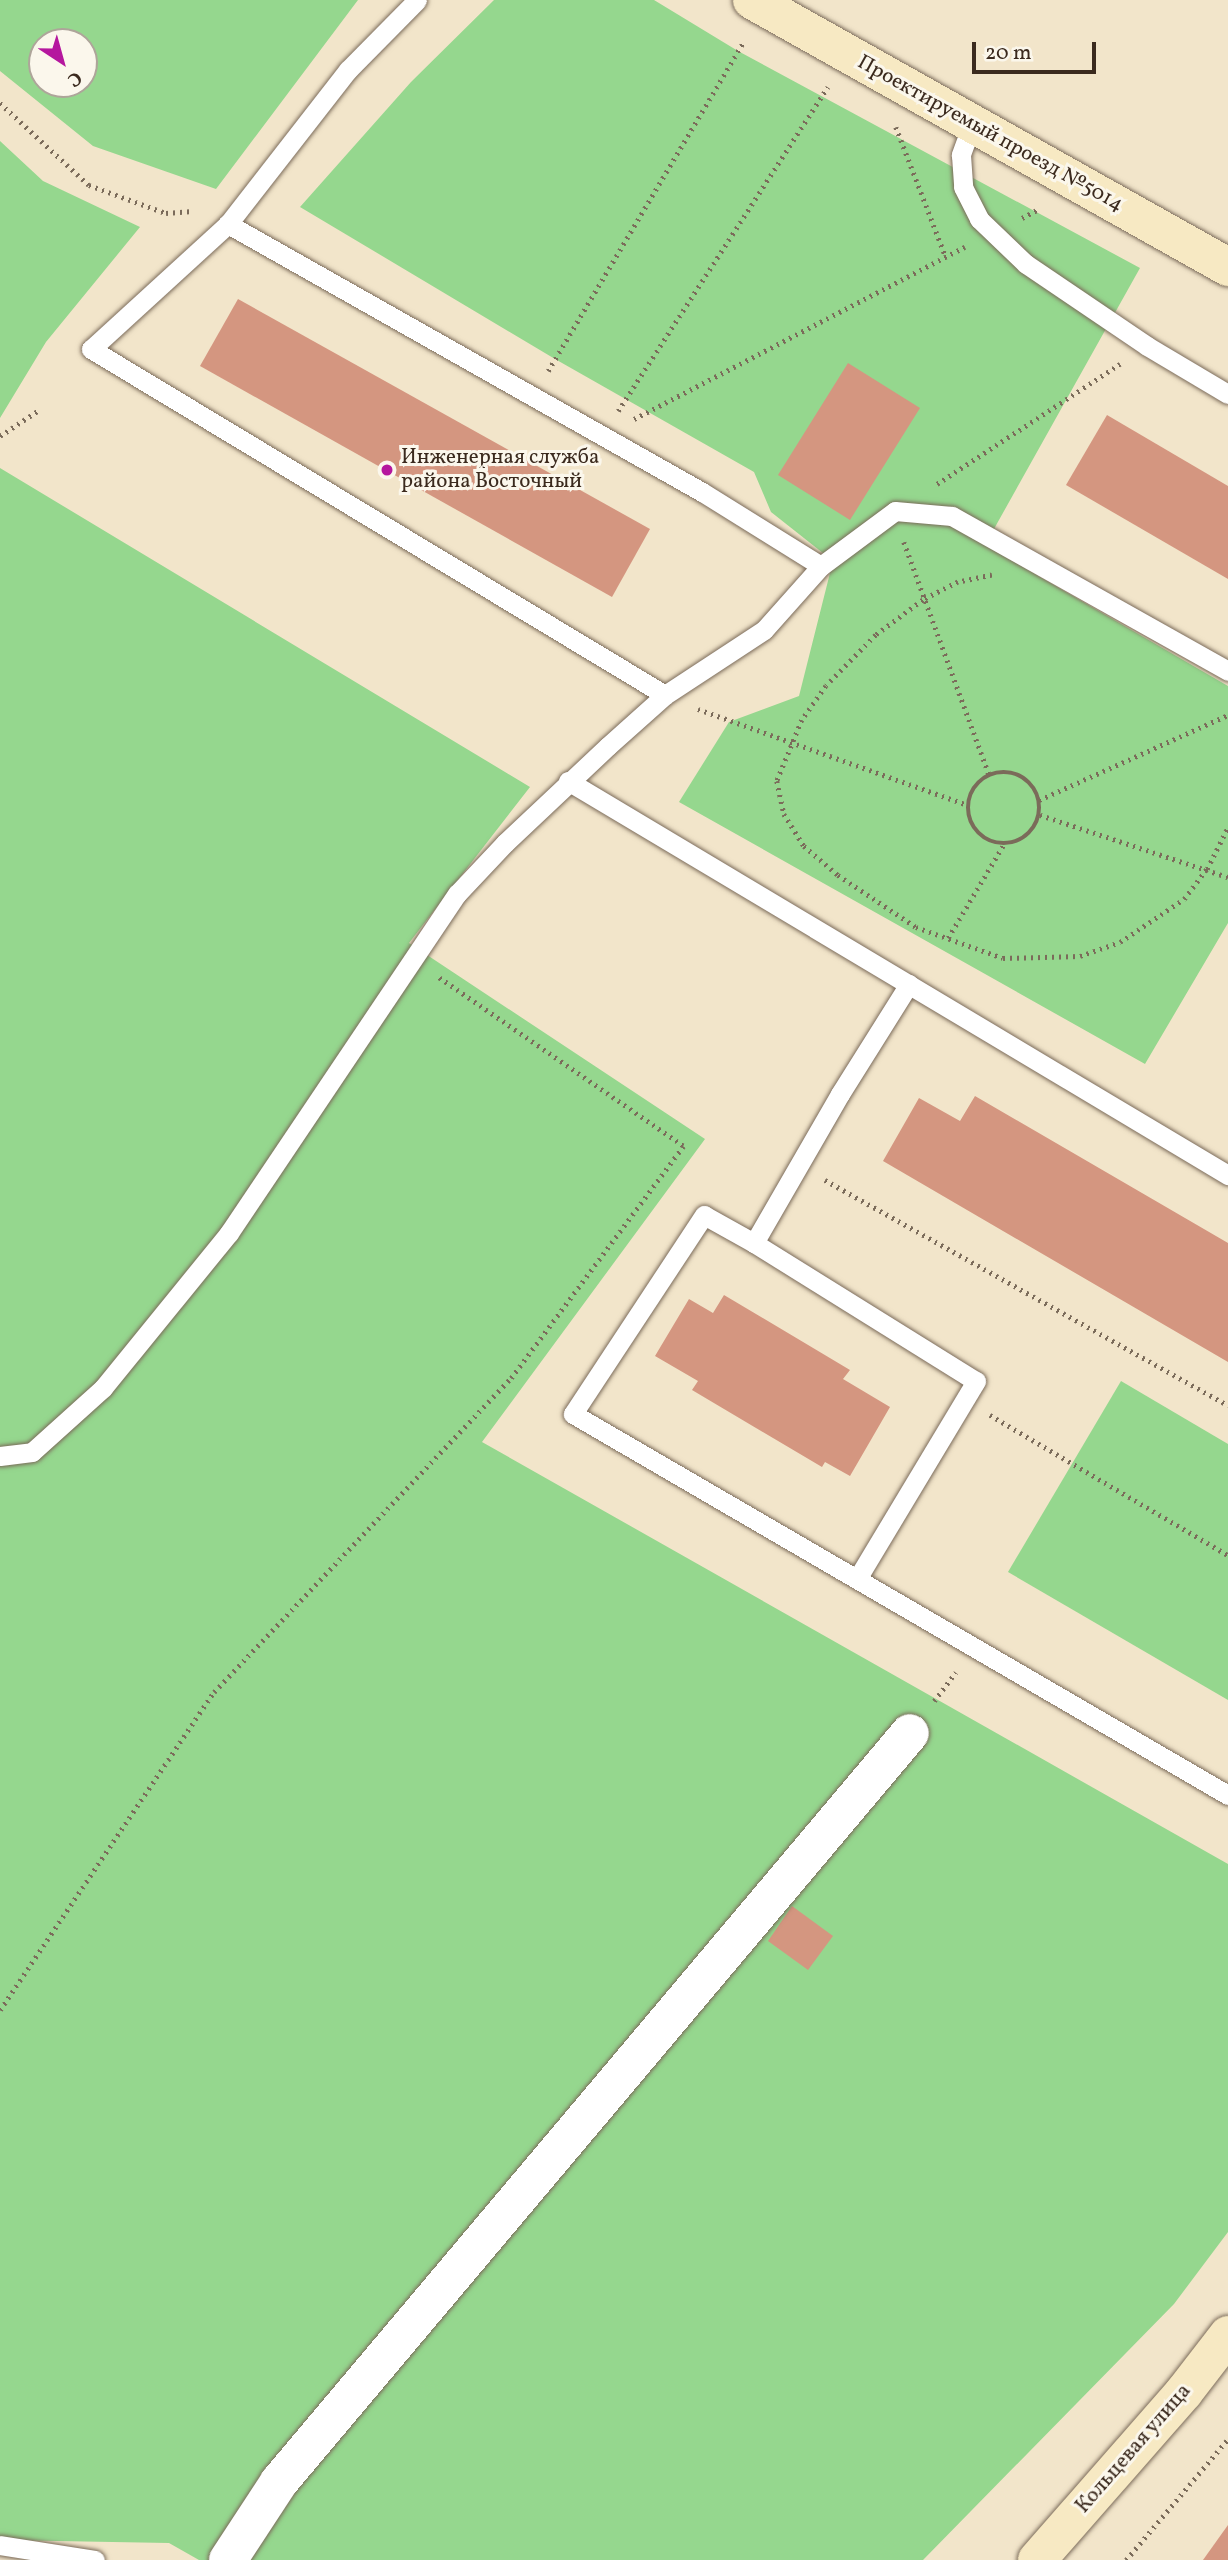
<!DOCTYPE html>
<html>
<head>
<meta charset="utf-8">
<style>
  body { margin:0 }
  #map { position:relative; width:1228px; height:2560px; overflow:hidden; background:#f2e5ca; font-family:Vollkorn,serif }
  div>[style] { position:absolute }
  [style*='--x'] { left:calc(var(--x)*1px); top:calc(var(--y)*1px); width:calc(var(--w)*1px); rotate:calc(var(--a)*1deg) }
  .green>* { inset:0; background:#95d78e }
  .building>* { inset:0; background:#d49680 }
  .path>* { height:4.5px; margin-top:-2.25px; transform-origin:0; background:repeating-linear-gradient(90deg,#7b6b5a 0 2px,transparent 0 7px) }
  .path>.ring { margin:-2.25px; padding:0; box-sizing:content-box; background:none; border:4.5px solid #7b6b5a; border-radius:50% }
  .roads { filter:drop-shadow(0 0 2px #7b6b5a) drop-shadow(0 0 2px #7b6b5a) }
  .lane>* { height:19px; margin:-9.5px; padding:0 9.5px; transform-origin:9.5px; border-radius:9.5px; background:#fff }
  .street>* { height:38px; margin:-19px; padding:0 19px; transform-origin:19px; border-radius:19px; background:#fff }
  .secondary>* { height:38px; margin:-19px; padding:0 19px; transform-origin:19px; border-radius:19px; background:#f7e9c3 }
  .dots>* { width:19px; height:19px; translate:-50% -50%; box-sizing:border-box; border:4px solid #fbf7ec; border-radius:50% }
  span { translate:-50% -50%; white-space:nowrap; text-align:center; line-height:1.15; -webkit-text-stroke:6px #fbf7ec; paint-order:stroke }
  .street-label { font-size:21px; color:#3b2a1e }
  .poi-label { font-size:21px; color:#3b2a1e }
  .left { translate:0 -50%; text-align:left }
  .north { position:absolute; left:28px; top:28px; width:70px; height:70px; box-sizing:border-box; background:#fbf7ec; border:2px solid #aea59a; border-radius:50%; rotate:144deg; font-size:19px; font-weight:700; line-height:28px; text-align:center; color:#3b2a1e }
  .north::after { content:''; display:block; margin:auto; width:24px; height:32px; background:#b5179e; clip-path:polygon(50% 0,100% 100%,50% 72%,0 100%) }
  .scale { position:absolute; left:972px; top:42px; width:124px; height:32px; box-sizing:border-box; border:4px solid #3b2a1e; border-top:0; padding-left:9px; font-size:21px; line-height:24px; white-space:nowrap; color:#3b2a1e; -webkit-text-stroke:5px #fbf7ec; paint-order:stroke }
</style>
</head>
<body>
<div id="map">
  <div class="green">
    <i style="clip-path:polygon(evenodd,0 0,358px 0,216px 189px,93px 146px,0 71px,0 0,42px 42px,84px 42px,84px 84px,42px 84px,42px 42px)"></i>
    <i style="clip-path:polygon(494px 0,654px 0,738px 51px,1140px 268px,985px 545px,1228px 686px,1228px 923px,1145px 1064px,679px 802px,729px 722px,799px 696px,833px 561px,771px 512px,754px 472px,555px 359px,300px 207px,411px 82px)"></i>
    <i style="clip-path:polygon(0 141px,43px 181px,140px 227px,46px 342px,0 418px)"></i>
    <i style="clip-path:polygon(0 468px,530px 787px,409px 943px,705px 1139px,482px 1442px,1228px 1864px,1228px 2232px,1174px 2304px,923px 2560px,199px 2560px,169px 2543px,0 2540px)"></i>
    <i style="clip-path:polygon(1121px 1381px,1228px 1444px,1228px 1700px,1008px 1572px)"></i>
  </div>
  <div class="building">
    <i style="clip-path:polygon(238px 299px,650px 529px,612px 597px,200px 366px)"></i>
    <i style="clip-path:polygon(848px 363px,920px 408px,850px 520px,778px 475px)"></i>
    <i style="clip-path:polygon(1107px 415px,1228px 486px,1228px 579px,1066px 485px)"></i>
    <i style="clip-path:polygon(975px 1096px,1228px 1243px,1228px 1362px,883px 1161px,919px 1098px,960px 1121px)"></i>
    <i style="clip-path:polygon(724px 1295px,850px 1370px,843px 1379px,890px 1407px,850px 1476px,825px 1462px,822px 1467px,692px 1390px,698px 1381px,655px 1356px,689px 1299px,713px 1313px)"></i>
    <i style="clip-path:polygon(792px 1906px,833px 1936px,808px 1970px,768px 1941px)"></i>
    <i style="clip-path:polygon(1228px 2525px,1228px 2560px,1203px 2560px)"></i>
  </div>
  <div class="path">
    <i style="--x:0;--y:103;--w:121;--a:42.7"></i>
    <i style="--x:89;--y:185;--w:82;--a:20"></i>
    <i style="--x:166;--y:213;--w:27;--a:-4"></i>
    <i style="--x:896;--y:127;--w:139;--a:69"></i>
    <i style="--x:1022;--y:218;--w:19;--a:-28"></i>
    <i style="--x:548;--y:371;--w:384;--a:-59.3"></i>
    <i style="--x:618;--y:411;--w:386;--a:-57.1"></i>
    <i style="--x:634;--y:419;--w:373;--a:-27.5"></i>
    <i style="--x:0;--y:436;--w:47;--a:-33.7"></i>
    <i style="--x:937;--y:484;--w:219;--a:-33.3"></i>
    <i style="--x:904;--y:542;--w:247;--a:69.9"></i>
    <i style="--x:992;--y:575;--w:35;--a:168"></i>
    <i style="--x:958;--y:582;--w:39;--a:153"></i>
    <i style="--x:923;--y:600;--w:59;--a:143.3"></i>
    <i style="--x:876;--y:635;--w:71;--a:134.4"></i>
    <i style="--x:826;--y:686;--w:42;--a:125.2"></i>
    <i style="--x:802;--y:720;--w:66;--a:112.3"></i>
    <i style="--x:777;--y:781;--w:34;--a:78"></i>
    <i style="--x:784;--y:814;--w:38;--a:58"></i>
    <i style="--x:804;--y:846;--w:45;--a:40.5"></i>
    <i style="--x:838;--y:875;--w:94;--a:33.7"></i>
    <i style="--x:916;--y:927;--w:92;--a:19.6"></i>
    <i style="--x:1003;--y:958;--w:77;--a:-1.5"></i>
    <i style="--x:1080;--y:956;--w:42;--a:-19.3"></i>
    <i style="--x:1120;--y:942;--w:77;--a:-33.9"></i>
    <i style="--x:1184;--y:899;--w:38;--a:-53"></i>
    <i style="--x:1207;--y:869;--w:47;--a:-63.4"></i>
    <i style="--x:698;--y:709;--w:286;--a:19.6"></i>
    <i class="ring" style="left:968px;top:772px;width:67.5px;height:67.5px"></i>
    <i style="--x:1039;--y:800;--w:207;--a:-24.2"></i>
    <i style="--x:1040;--y:815;--w:198;--a:18.3"></i>
    <i style="--x:948;--y:938;--w:109;--a:-59.2"></i>
    <i style="--x:825;--y:1180;--w:462;--a:29.2"></i>
    <i style="--x:990;--y:1415;--w:276;--a:30.5"></i>
    <i style="--x:934;--y:1701;--w:36;--a:-53"></i>
    <i style="--x:0;--y:2010;--w:383;--a:-56.1"></i>
    <i style="--x:214;--y:1692;--w:432;--a:-46.6"></i>
    <i style="--x:511;--y:1378;--w:289;--a:-53.4"></i>
    <i style="--x:683;--y:1146;--w:298;--a:-145.4"></i>
    <i style="--x:1126;--y:2560;--w:158;--a:-49.9"></i>
  </div>
  <div class="roads">
    <div class="lane">
      <i style="--x:972;--y:124;--w:33;--a:110"></i>
      <i style="--x:961;--y:155;--w:32;--a:86"></i>
      <i style="--x:963;--y:187;--w:36;--a:63"></i>
      <i style="--x:979;--y:219;--w:65;--a:43.8"></i>
      <i style="--x:1026;--y:264;--w:146;--a:34.1"></i>
      <i style="--x:1147;--y:346;--w:94;--a:30.7"></i>
      <i style="--x:228;--y:224;--w:185;--a:137.6"></i>
      <i style="--x:91;--y:349;--w:670;--a:31.08"></i>
      <i style="--x:821;--y:566;--w:92;--a:-36.6"></i>
      <i style="--x:895;--y:511;--w:57;--a:5"></i>
      <i style="--x:952;--y:516;--w:317;--a:29.3"></i>
      <i style="--x:568;--y:781;--w:769;--a:30.84"></i>
      <i style="--x:909;--y:984;--w:130;--a:122.1"></i>
      <i style="--x:840;--y:1094;--w:172;--a:120"></i>
      <i style="--x:754;--y:1243;--w:57;--a:-150.8"></i>
      <i style="--x:704;--y:1215;--w:238;--a:123.4"></i>
      <i style="--x:573;--y:1414;--w:758;--a:30.19"></i>
      <i style="--x:754;--y:1243;--w:261;--a:31.9"></i>
      <i style="--x:976;--y:1381;--w:231;--a:121"></i>
      <i style="--x:0;--y:1456;--w:32;--a:-7"></i>
      <i style="--x:32;--y:1452;--w:96;--a:-42"></i>
      <i style="--x:103;--y:1388;--w:200;--a:-50.9"></i>
      <i style="--x:229;--y:1233;--w:409;--a:-56.1"></i>
      <i style="--x:457;--y:894;--w:70;--a:-46.7"></i>
      <i style="--x:505;--y:843;--w:141;--a:-43.3"></i>
      <i style="--x:608;--y:746;--w:76;--a:-41.8"></i>
      <i style="--x:665;--y:695;--w:118;--a:-33.3"></i>
      <i style="--x:764;--y:630;--w:86;--a:-48.3"></i>
      <i style="--x:821;--y:566;--w:140;--a:-148.1"></i>
      <i style="--x:702;--y:492;--w:545;--a:-150.52"></i>
      <i style="--x:228;--y:224;--w:195;--a:-52.1"></i>
      <i style="--x:348;--y:70;--w:98;--a:-45.4"></i>
      <i style="--x:0;--y:2545;--w:96;--a:9"></i>
    </div>
    <div class="street">
      <i style="--x:228;--y:2560;--w:93;--a:-56.8"></i>
      <i style="--x:279;--y:2482;--w:979;--a:-49.89"></i>
    </div>
    <div class="secondary">
      <i style="--x:752;--y:0;--w:546;--a:29.29"></i>
      <i style="--x:1037;--y:2560;--w:223;--a:-48.8"></i>
      <i style="--x:1184;--y:2392;--w:72;--a:-52.3"></i>
    </div>
  </div>
  <div class="dots">
    <i style="left:387px;top:470px;background:#b5179e"></i>
  </div>
  <div class="street-label">
    <span style="left:990px;top:134px;rotate:29deg">Проектируемый проезд №5014</span>
    <span style="left:1134px;top:2449px;rotate:-49deg">Кольцевая улица</span>
  </div>
  <div class="poi-label">
    <span class="left" style="left:401px;top:470px">Инженерная служба<br>района Восточный</span>
  </div>
  <div class="north">С</div>
  <div class="scale">20 m</div>
</div>
</body>
</html>
